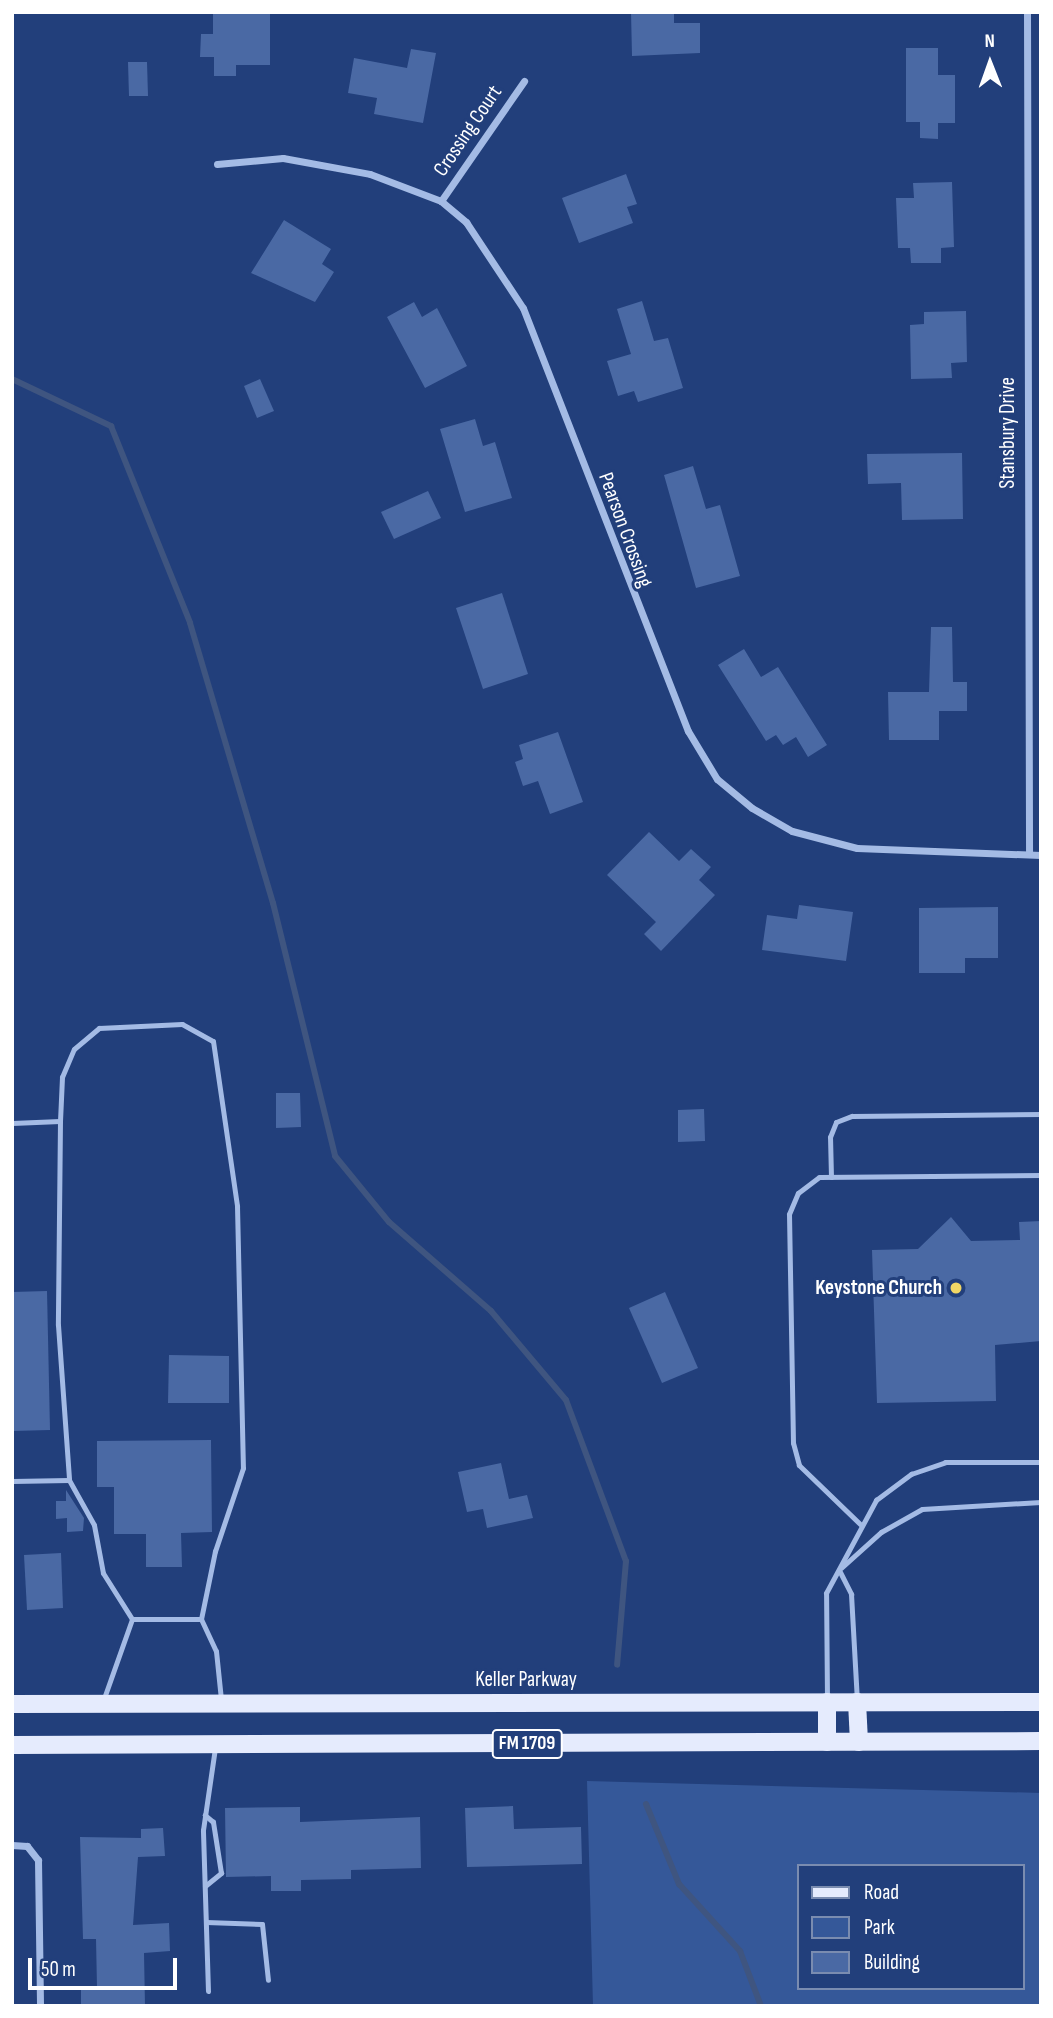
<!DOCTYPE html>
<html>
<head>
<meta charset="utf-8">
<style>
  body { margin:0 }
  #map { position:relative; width:1053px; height:2018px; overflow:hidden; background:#223f7b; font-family:"Sofia Sans Condensed",sans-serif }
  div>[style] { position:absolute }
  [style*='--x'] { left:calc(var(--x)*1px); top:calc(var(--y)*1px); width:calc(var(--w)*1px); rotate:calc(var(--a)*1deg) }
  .green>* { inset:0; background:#355899 }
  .stream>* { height:6px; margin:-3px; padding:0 3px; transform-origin:3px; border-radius:3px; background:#3f5580 }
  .building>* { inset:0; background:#4a69a4 }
  .service>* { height:5px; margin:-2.5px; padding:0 2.5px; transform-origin:2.5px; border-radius:2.5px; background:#a4bbe5 }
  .minor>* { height:7px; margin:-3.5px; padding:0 3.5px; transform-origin:3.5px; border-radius:3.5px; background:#a4bbe5 }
  .primary>* { height:18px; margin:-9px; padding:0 9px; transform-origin:9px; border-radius:9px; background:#e5ebfd }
  .dots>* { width:19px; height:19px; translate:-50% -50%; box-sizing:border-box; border:4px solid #223f7b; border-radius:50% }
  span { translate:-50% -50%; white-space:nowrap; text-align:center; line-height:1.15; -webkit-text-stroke:6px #223f7b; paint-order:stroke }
  .shield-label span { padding:2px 5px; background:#223f7b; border:2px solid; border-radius:5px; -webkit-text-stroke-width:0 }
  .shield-label { font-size:19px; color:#fff; font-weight:700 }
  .street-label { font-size:21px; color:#fff }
  .poi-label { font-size:21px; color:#fff; font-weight:700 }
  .right { translate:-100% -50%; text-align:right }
  .frame { position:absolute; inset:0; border:14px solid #fff; pointer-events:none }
  .legend { position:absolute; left:797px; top:1864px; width:228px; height:126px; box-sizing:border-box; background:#223f7b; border:2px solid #7a8cb0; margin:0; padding:9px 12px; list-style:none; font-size:21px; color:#fff }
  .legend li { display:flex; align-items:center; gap:14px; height:35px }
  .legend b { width:35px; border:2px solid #7a8cb0 }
  .north { position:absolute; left:955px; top:28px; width:70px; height:70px; -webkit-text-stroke:5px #223f7b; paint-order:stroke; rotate:359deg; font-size:19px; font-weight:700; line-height:28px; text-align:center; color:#fff }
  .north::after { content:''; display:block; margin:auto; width:24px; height:32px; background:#fff; clip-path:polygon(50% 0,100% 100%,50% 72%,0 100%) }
  .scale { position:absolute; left:28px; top:1958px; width:149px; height:32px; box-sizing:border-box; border:4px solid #fff; border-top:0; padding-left:9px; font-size:21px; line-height:24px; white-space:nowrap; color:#fff; -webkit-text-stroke:5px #223f7b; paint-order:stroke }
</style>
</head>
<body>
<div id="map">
  <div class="green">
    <i style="clip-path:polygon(evenodd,587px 1781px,1041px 1793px,1041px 2006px,593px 2006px,587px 1781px,799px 1866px,1023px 1866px,1023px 1988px,799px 1988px,799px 1866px)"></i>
  </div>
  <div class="stream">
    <i style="--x:12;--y:379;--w:110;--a:25.4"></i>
    <i style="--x:111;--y:426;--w:212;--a:68.1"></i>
    <i style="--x:190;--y:623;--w:292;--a:73.5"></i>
    <i style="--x:273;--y:903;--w:260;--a:76.2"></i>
    <i style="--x:335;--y:1156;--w:85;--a:50.7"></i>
    <i style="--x:389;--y:1222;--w:135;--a:41.1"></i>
    <i style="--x:491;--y:1311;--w:116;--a:49.9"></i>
    <i style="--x:566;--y:1400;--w:172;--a:69.6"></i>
    <i style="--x:626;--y:1561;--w:104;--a:94.9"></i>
    <i style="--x:646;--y:1804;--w:87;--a:67.6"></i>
    <i style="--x:679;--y:1884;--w:91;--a:47.7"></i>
    <i style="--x:740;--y:1951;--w:59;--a:69.1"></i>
  </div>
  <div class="building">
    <i style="clip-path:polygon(213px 12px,270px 12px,270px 65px,236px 65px,236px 76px,214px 76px,214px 57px,200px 57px,201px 34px,213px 34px)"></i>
    <i style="clip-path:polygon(631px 12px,674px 12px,674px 23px,700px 23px,700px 53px,632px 56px)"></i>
    <i style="clip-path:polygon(906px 48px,938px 48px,938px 75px,955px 75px,955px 123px,938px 123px,938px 139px,920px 138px,920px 122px,906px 122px)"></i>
    <i style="clip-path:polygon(411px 49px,436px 53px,423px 123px,374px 114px,377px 98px,348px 93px,354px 58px,407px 68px)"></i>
    <i style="clip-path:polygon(128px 62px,147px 62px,148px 96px,129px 96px)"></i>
    <i style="clip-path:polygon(626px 174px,637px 204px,627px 207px,633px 223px,579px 243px,562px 198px)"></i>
    <i style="clip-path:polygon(952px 182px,954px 247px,941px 248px,941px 263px,911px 263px,910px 248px,898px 248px,896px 198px,914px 198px,913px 183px)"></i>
    <i style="clip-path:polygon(284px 220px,331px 249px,322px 264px,334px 272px,315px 302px,251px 273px)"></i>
    <i style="clip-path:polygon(642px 301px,654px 341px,668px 338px,683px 388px,638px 402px,634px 391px,618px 396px,607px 361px,631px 354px,617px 309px)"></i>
    <i style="clip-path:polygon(414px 302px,422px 317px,437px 308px,467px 366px,425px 388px,387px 317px)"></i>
    <i style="clip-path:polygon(966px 311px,967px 362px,951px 363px,952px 378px,911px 379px,910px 325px,924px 324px,924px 312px)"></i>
    <i style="clip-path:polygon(260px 379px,274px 411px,257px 418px,244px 386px)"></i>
    <i style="clip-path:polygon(475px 419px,483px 446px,495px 442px,512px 498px,465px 512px,440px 429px)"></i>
    <i style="clip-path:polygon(962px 453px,963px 519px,902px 520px,901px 483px,868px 484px,867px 454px)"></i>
    <i style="clip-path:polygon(693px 466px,706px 509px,720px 505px,740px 576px,696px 588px,664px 475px)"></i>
    <i style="clip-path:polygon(428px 491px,441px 518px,394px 539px,381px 512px)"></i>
    <i style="clip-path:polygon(502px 593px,528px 674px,483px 689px,456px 608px)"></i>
    <i style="clip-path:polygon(931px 627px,952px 627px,953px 682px,967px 682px,967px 711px,939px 711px,939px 740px,889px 740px,888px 692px,929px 692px)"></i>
    <i style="clip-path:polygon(744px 649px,761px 677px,778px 667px,827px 745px,808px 757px,796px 737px,783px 745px,776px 735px,766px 741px,718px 665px)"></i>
    <i style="clip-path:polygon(558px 732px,583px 802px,550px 814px,538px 781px,523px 786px,515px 762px,523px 759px,519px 745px)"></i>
    <i style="clip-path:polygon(649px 832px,679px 861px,691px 849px,711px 867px,699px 880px,715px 895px,661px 951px,644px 934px,656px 922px,607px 875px)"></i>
    <i style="clip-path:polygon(799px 905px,853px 912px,846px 961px,762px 950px,767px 915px,797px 919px)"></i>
    <i style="clip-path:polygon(998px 907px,998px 958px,965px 958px,965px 973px,919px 973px,919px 908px)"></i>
    <i style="clip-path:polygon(276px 1093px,300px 1093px,301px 1127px,276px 1128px)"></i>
    <i style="clip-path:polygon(704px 1109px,705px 1141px,678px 1142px,678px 1110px)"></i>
    <i style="clip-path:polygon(951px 1217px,971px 1241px,1020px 1240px,1019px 1222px,1041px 1221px,1041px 1341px,995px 1345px,996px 1401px,877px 1403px,872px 1250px,918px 1249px)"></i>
    <i style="clip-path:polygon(47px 1291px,50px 1430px,12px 1431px,12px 1292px)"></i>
    <i style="clip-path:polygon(665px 1292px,698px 1368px,662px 1383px,629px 1308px)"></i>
    <i style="clip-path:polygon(169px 1355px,229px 1356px,229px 1403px,168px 1403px)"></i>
    <i style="clip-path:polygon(211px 1440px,212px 1532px,181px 1533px,182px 1567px,146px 1567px,146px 1534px,114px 1534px,114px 1487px,97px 1487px,97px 1441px)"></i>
    <i style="clip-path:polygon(501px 1463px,509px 1499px,527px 1495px,533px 1518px,487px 1528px,483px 1509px,467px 1512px,458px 1472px)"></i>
    <i style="clip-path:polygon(66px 1490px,84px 1518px,83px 1531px,67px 1532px,67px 1518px,56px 1519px,56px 1501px,66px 1501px)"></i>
    <i style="clip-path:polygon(61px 1553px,63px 1608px,27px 1610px,24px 1555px)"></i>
    <i style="clip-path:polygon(513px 1806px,514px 1829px,581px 1827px,582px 1864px,467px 1867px,465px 1808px)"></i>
    <i style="clip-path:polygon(300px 1807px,300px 1822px,420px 1817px,421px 1868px,351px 1870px,351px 1879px,301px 1880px,301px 1891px,271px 1891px,271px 1876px,226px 1877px,225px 1808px)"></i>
    <i style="clip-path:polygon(163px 1828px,165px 1856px,138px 1857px,133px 1925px,169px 1923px,170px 1951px,144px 1953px,145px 2006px,81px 2006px,81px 1989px,97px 1988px,96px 1939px,83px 1939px,80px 1837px,141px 1838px,141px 1829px)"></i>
  </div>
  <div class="service">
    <i style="--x:60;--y:1121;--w:44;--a:-87.4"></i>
    <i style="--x:62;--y:1077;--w:30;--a:-67"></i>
    <i style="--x:74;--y:1049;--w:33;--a:-40"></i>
    <i style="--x:99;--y:1028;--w:83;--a:-2.8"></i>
    <i style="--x:182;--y:1024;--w:35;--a:29"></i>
    <i style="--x:213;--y:1041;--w:167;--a:81.7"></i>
    <i style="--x:237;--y:1206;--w:262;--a:88.7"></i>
    <i style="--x:243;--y:1468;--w:88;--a:108.6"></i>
    <i style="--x:215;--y:1551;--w:69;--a:101.6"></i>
    <i style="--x:12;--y:1123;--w:48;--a:-2.4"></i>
    <i style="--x:60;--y:1121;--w:204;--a:90.6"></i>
    <i style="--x:58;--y:1325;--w:155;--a:85.9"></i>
    <i style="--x:69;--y:1480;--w:57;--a:179"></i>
    <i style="--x:831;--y:1177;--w:40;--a:-91.4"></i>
    <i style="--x:830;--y:1137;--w:16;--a:-68"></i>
    <i style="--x:836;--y:1122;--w:17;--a:-21"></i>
    <i style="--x:852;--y:1116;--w:189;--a:-0.6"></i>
    <i style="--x:69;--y:1480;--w:51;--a:60.9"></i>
    <i style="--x:94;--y:1525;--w:49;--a:79.4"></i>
    <i style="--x:103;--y:1573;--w:54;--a:57.8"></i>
    <i style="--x:860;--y:1524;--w:85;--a:-136"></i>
    <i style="--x:799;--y:1465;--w:23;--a:-105"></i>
    <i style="--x:793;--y:1443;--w:229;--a:-91"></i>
    <i style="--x:789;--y:1214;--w:23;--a:-67"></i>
    <i style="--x:798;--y:1193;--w:26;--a:-37"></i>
    <i style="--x:819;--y:1177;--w:222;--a:-0.5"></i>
    <i style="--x:841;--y:1568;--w:54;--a:-42"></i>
    <i style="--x:881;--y:1532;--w:47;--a:-29.3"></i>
    <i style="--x:922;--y:1509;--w:119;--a:-3.4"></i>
    <i style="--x:839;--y:1570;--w:27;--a:63"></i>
    <i style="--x:851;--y:1594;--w:107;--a:86.8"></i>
    <i style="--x:827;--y:1699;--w:106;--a:-90.5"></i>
    <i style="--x:826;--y:1593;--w:106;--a:-61.7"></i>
    <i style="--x:876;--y:1500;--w:44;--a:-36.6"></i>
    <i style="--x:911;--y:1474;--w:36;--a:-19"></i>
    <i style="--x:945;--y:1462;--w:96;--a:0"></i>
    <i style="--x:103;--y:1701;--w:87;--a:-70.5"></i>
    <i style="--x:132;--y:1619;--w:69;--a:0"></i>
    <i style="--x:201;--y:1619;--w:35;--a:65"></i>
    <i style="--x:216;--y:1651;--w:48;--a:84.1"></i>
    <i style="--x:205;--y:1886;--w:21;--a:-39"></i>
    <i style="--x:221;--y:1873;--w:52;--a:-98.9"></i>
    <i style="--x:213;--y:1822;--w:11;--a:-139"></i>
    <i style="--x:206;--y:1922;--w:56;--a:2"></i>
    <i style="--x:262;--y:1924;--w:56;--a:83.9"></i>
    <i style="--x:208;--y:1991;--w:161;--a:-91.8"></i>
    <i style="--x:203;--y:1830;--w:83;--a:-81.7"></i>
  </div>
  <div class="minor">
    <i style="--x:1027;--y:12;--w:842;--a:89.86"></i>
    <i style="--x:217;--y:164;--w:66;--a:-5.2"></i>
    <i style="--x:283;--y:158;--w:88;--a:10.4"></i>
    <i style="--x:370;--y:174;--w:76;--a:20.8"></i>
    <i style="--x:441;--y:201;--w:33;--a:40"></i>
    <i style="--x:466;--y:222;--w:103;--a:56.5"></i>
    <i style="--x:523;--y:308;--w:454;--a:68.7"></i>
    <i style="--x:688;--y:731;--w:56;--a:58.9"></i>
    <i style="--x:717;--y:779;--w:45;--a:39.6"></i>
    <i style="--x:752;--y:808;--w:46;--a:29.9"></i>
    <i style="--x:792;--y:831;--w:67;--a:14.7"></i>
    <i style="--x:857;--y:848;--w:184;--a:2.2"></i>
    <i style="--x:441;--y:201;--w:146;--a:-55.3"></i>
    <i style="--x:12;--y:1845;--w:15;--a:4"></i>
    <i style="--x:27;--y:1846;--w:18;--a:52"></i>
    <i style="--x:38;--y:1860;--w:146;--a:89.2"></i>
  </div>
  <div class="primary">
    <i style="--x:857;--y:1702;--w:40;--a:87.1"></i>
    <i style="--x:12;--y:1704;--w:1029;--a:-0.11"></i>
    <i style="--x:827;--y:1742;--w:40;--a:-90"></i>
    <i style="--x:12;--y:1745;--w:1029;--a:-0.22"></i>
  </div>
  <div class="dots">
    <i style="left:956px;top:1288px;background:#f1d766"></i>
  </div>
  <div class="shield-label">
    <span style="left:527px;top:1744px">FM 1709</span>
  </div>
  <div class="street-label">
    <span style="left:468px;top:131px;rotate:-56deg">Crossing Court</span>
    <span style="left:1008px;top:433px;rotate:-90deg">Stansbury Drive</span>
    <span style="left:625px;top:530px;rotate:70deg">Pearson Crossing</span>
    <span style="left:526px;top:1680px">Keller Parkway</span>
  </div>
  <div class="poi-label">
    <span class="right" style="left:942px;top:1288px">Keystone Church</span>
  </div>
  <div class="frame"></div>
  <ul class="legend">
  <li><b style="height:9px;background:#e5ebfd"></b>Road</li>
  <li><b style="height:19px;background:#355899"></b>Park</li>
  <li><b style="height:19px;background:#4a69a4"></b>Building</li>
  </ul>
  <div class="north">N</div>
  <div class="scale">50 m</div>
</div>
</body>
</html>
